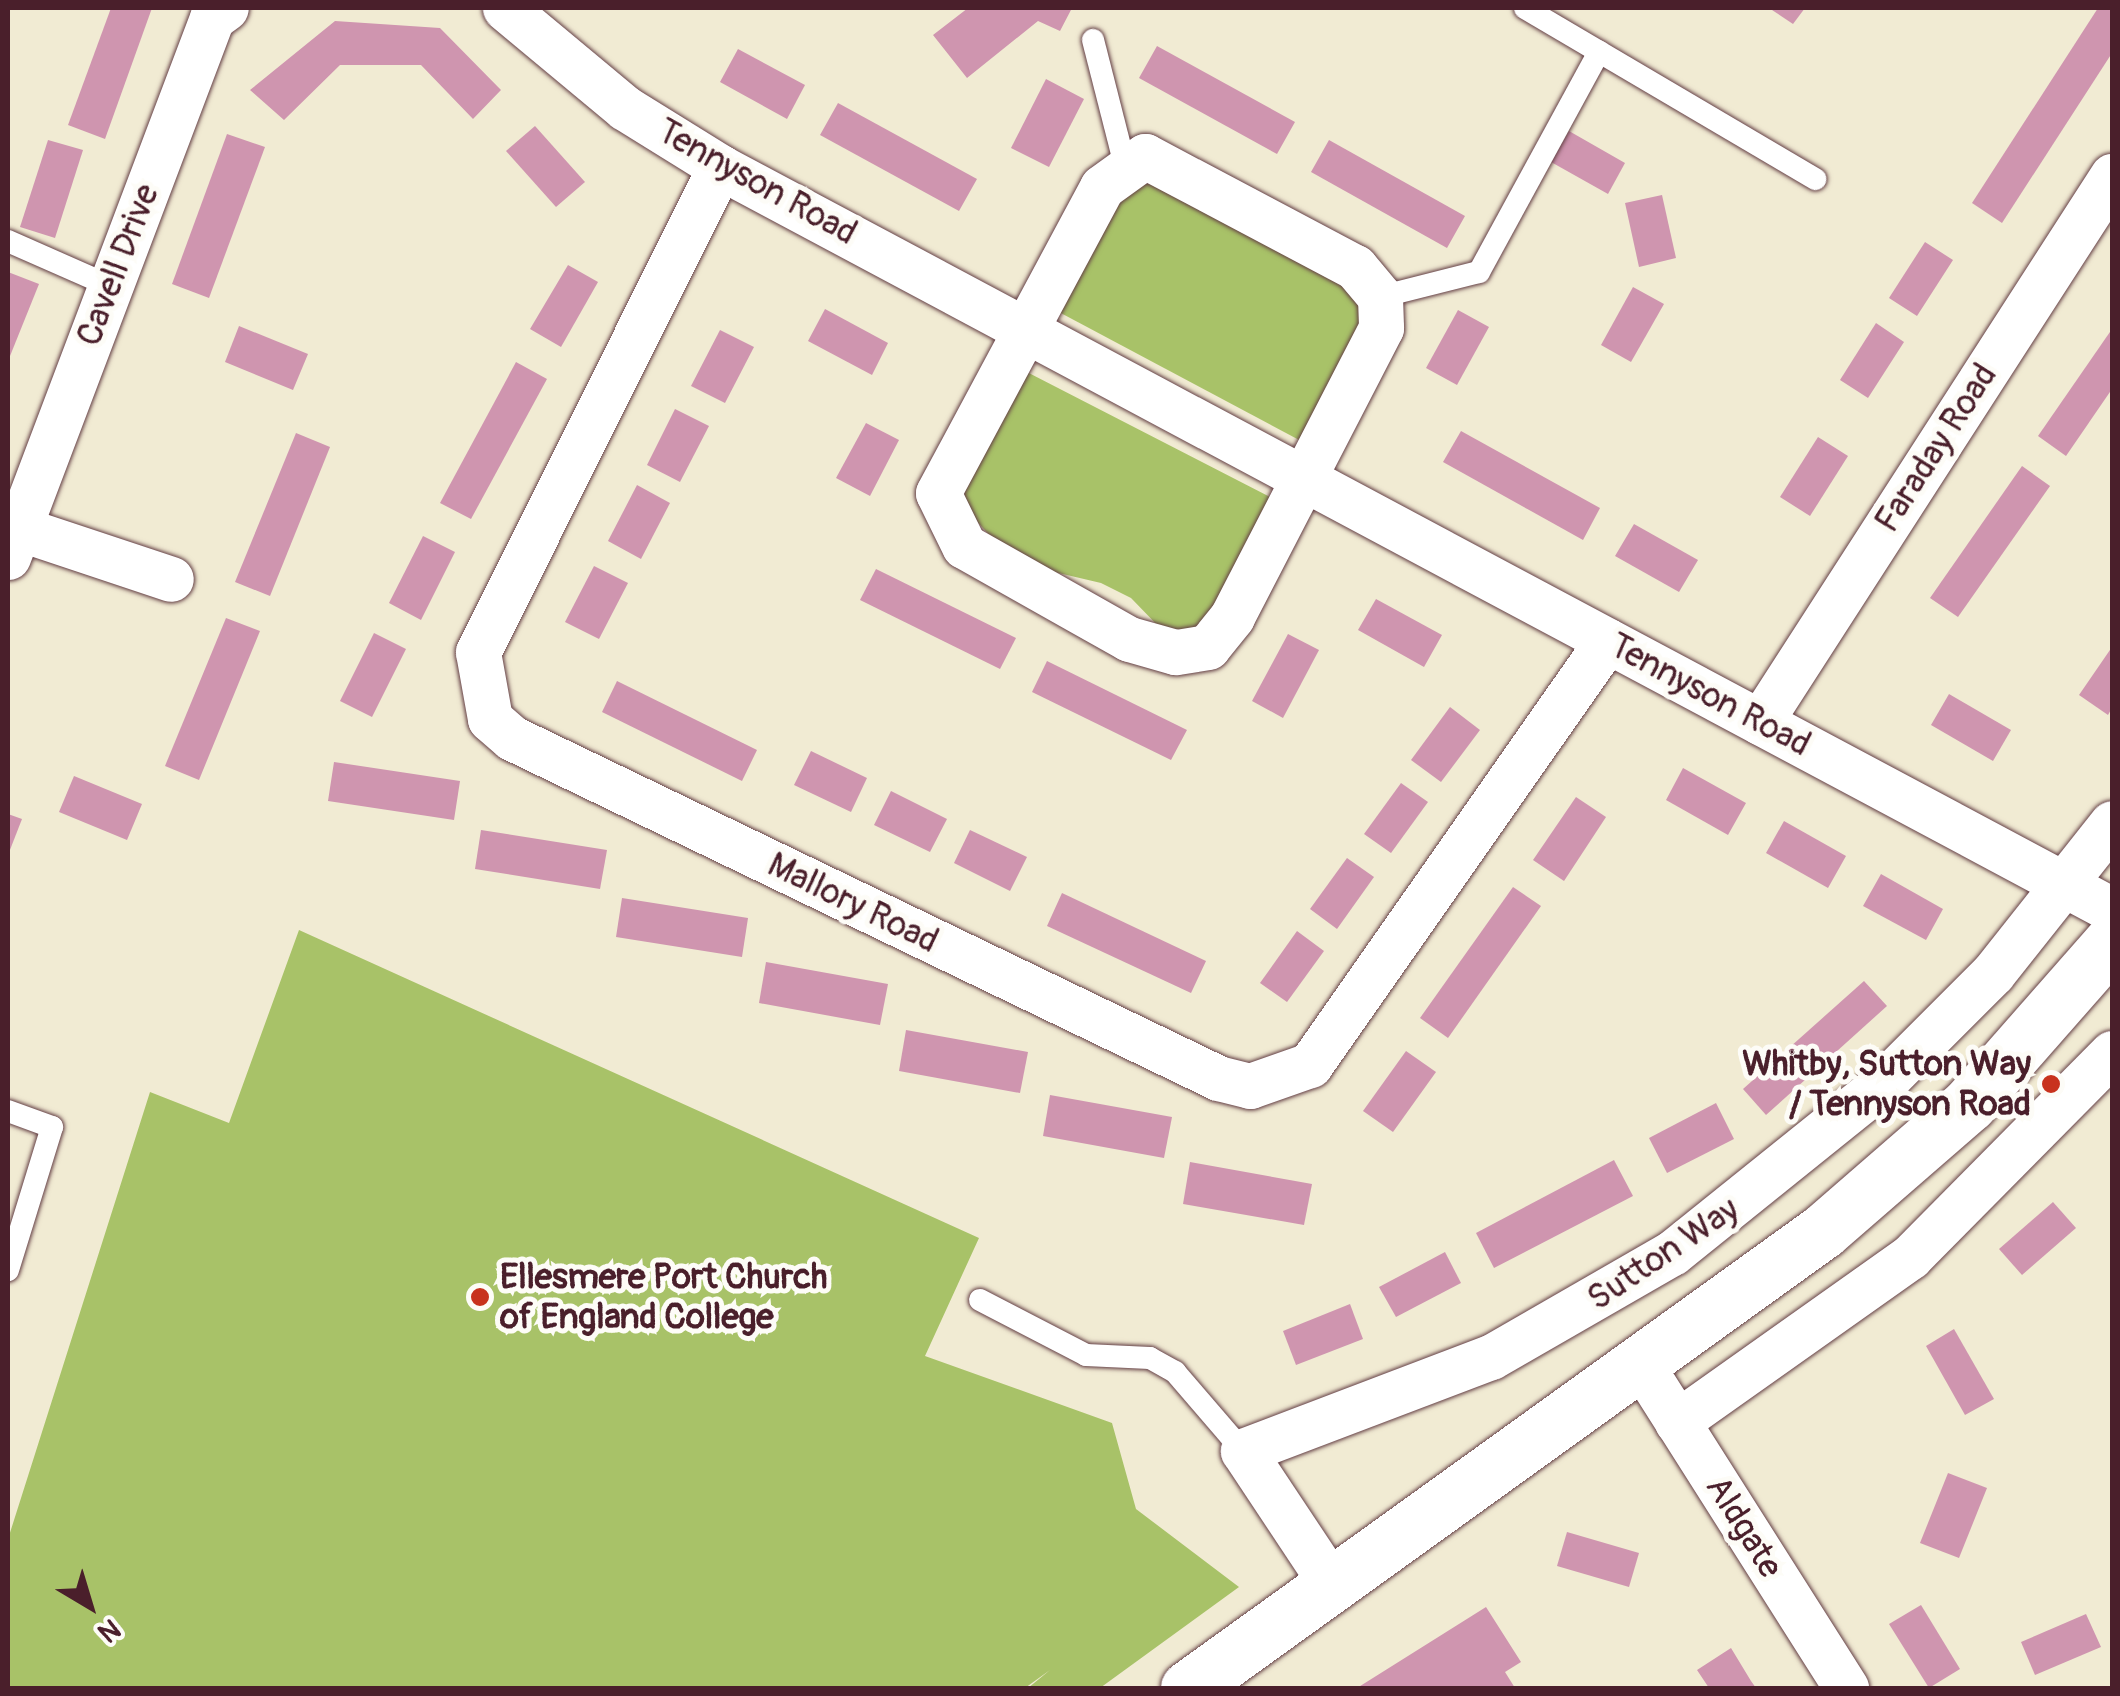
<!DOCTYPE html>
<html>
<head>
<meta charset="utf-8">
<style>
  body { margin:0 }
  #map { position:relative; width:2120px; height:1696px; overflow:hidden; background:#f1ebd3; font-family:Pangolin,sans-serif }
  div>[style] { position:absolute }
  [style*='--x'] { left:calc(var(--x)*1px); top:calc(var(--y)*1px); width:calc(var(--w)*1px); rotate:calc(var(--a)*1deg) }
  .green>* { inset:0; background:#a8c268 }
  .building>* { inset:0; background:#cf95af }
  .roads { filter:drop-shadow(0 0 2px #633e44) drop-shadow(0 0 2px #633e44) }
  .lane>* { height:22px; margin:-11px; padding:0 11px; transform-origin:11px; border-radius:11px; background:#fff }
  .street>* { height:45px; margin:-22.5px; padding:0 22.5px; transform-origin:22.5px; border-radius:22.5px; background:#fff }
  .secondary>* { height:55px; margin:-27.5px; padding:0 27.5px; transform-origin:27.5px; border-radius:27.5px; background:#fff }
  .dots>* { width:28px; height:28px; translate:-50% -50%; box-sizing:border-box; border:5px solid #fdfcf7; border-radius:50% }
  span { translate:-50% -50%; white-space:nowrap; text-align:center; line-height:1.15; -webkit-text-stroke:10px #fdfcf7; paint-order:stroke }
  .street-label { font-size:35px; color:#4a1f2b }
  .poi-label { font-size:35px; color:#4a1f2b; font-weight:700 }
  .right { translate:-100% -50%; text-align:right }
  .left { translate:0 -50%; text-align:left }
  .frame { position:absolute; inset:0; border:10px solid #4a1f2b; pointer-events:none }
  .north { position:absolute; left:40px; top:1556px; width:100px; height:100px; -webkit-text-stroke:8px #fdfcf7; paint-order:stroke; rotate:142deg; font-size:28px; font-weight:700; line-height:40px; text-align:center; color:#4a1f2b }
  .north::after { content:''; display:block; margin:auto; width:35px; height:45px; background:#4a1f2b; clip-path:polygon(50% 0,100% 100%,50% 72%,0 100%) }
</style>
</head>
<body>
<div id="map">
  <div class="green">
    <i style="clip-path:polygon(1137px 184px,1172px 184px,1346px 281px,1362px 301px,1364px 331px,1301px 441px,1057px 311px,1116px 201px)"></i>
    <i style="clip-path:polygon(1023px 370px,1272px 498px,1218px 611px,1191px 632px,1163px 631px,1131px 598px,1101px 583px,1016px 563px,964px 508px,965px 481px)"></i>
    <i style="clip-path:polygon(299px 930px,979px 1238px,925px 1356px,1112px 1423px,1136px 1509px,1239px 1587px,1100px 1688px,1028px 1688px,1050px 1670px,1025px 1688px,8px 1688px,8px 1539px,150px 1092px,229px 1123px)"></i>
  </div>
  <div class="building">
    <i style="clip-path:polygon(111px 8px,152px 8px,105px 139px,68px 125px)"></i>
    <i style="clip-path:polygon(968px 8px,1072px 8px,1060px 31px,1038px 21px,967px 78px,933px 35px)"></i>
    <i style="clip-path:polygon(1769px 8px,1805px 8px,1793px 24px)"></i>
    <i style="clip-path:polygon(2098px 8px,2112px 8px,2112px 53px,2002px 223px,1972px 203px)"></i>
    <i style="clip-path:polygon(335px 21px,440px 28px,501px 90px,473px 119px,421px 65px,340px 65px,284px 120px,250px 90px)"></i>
    <i style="clip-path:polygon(1157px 46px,1295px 122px,1277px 154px,1139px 78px)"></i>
    <i style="clip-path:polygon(738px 49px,805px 85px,787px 119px,720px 82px)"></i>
    <i style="clip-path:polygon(1046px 79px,1084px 99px,1049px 167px,1011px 148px)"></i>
    <i style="clip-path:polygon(838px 103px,977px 179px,959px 211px,820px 135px)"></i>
    <i style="clip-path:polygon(535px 126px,585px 182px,556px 207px,506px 151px)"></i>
    <i style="clip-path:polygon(1569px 131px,1625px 163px,1608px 194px,1551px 162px)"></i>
    <i style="clip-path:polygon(227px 134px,265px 147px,209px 298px,172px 284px)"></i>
    <i style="clip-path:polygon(48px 140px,83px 150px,55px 238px,20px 227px)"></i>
    <i style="clip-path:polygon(1329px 140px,1465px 216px,1447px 248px,1311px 172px)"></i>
    <i style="clip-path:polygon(1662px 195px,1676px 258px,1639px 267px,1625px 203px)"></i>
    <i style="clip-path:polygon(1925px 242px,1953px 260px,1917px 316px,1889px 298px)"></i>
    <i style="clip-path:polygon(568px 265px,598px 282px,561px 347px,530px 329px)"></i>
    <i style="clip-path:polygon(8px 272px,39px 284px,8px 361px)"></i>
    <i style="clip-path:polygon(1633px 287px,1664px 304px,1631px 362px,1601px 345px)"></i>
    <i style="clip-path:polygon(825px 309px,888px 343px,872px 375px,808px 341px)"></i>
    <i style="clip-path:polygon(1458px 310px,1489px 327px,1457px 385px,1426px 368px)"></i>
    <i style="clip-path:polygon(1876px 323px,1904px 342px,1868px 398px,1840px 380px)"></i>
    <i style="clip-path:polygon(239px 326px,308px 354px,293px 390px,225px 362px)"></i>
    <i style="clip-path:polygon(2112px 329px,2112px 389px,2066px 456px,2038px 436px)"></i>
    <i style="clip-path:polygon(720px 330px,754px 347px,725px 403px,691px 386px)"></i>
    <i style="clip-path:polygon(516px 362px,547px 379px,471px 519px,440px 503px)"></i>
    <i style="clip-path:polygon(675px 409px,709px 426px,680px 482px,647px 465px)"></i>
    <i style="clip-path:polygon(866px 423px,899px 440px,870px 496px,836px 478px)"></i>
    <i style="clip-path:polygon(1461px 431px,1600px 508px,1583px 540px,1443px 462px)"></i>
    <i style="clip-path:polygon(296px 433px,330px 447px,270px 596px,235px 582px)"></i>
    <i style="clip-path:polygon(1818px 437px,1848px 456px,1810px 516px,1780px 497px)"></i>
    <i style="clip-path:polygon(2022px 466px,2050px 486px,1958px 617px,1930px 598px)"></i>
    <i style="clip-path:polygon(637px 485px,670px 503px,641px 559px,608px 541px)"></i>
    <i style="clip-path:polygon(1634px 524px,1698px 560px,1679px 592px,1615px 556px)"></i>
    <i style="clip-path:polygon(423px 536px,455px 552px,421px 620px,389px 603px)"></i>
    <i style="clip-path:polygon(594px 566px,628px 583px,599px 639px,565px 622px)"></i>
    <i style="clip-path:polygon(876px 569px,1016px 638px,1000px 669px,860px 600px)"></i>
    <i style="clip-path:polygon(1376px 599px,1442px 635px,1424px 667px,1358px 630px)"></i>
    <i style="clip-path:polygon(226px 618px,260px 631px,199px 780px,165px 766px)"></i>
    <i style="clip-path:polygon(374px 633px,406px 649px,372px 717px,340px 701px)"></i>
    <i style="clip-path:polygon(1288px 634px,1319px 650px,1283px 718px,1252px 701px)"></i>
    <i style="clip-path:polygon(2112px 647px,2112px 708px,2108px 715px,2079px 695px)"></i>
    <i style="clip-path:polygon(1047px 661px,1187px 730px,1171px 760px,1032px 692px)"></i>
    <i style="clip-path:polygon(617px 681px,757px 750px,742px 781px,602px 712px)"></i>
    <i style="clip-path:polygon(1949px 694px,2011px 730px,1993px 761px,1931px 725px)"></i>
    <i style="clip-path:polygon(1450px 707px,1480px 730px,1441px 782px,1411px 760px)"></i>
    <i style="clip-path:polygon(811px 751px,867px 778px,851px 812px,794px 785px)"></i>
    <i style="clip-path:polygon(334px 762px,460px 781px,454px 820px,328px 801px)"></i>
    <i style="clip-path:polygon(1683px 768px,1746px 803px,1728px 835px,1666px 800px)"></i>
    <i style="clip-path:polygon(74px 776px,142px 804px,127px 840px,59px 812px)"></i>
    <i style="clip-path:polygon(1401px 783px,1428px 802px,1391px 853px,1364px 834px)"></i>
    <i style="clip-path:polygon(891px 791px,947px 819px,930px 852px,874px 825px)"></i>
    <i style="clip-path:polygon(1576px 797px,1606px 817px,1564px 881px,1533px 860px)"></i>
    <i style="clip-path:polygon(8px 814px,22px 819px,8px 855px)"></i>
    <i style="clip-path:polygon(1784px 821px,1846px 856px,1828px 888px,1766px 853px)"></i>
    <i style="clip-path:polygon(481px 830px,607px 850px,600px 889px,475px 869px)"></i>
    <i style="clip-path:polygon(970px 830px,1027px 857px,1010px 891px,954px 863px)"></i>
    <i style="clip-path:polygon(1347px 858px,1374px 877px,1337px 929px,1310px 909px)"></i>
    <i style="clip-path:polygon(1881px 874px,1943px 909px,1926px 940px,1863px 906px)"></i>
    <i style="clip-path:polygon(1513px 887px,1541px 906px,1448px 1038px,1420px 1018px)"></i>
    <i style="clip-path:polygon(1062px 893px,1206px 961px,1191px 993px,1047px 926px)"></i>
    <i style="clip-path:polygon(622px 898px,748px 918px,742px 957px,616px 937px)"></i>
    <i style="clip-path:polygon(1297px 931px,1324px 951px,1287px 1002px,1260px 983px)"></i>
    <i style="clip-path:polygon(766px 962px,888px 984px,880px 1025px,759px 1003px)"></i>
    <i style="clip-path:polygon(1864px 981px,1887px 1006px,1766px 1115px,1743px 1089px)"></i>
    <i style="clip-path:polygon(906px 1030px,1028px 1052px,1020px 1093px,899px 1071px)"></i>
    <i style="clip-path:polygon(1406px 1051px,1436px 1072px,1393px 1132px,1363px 1111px)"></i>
    <i style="clip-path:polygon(1050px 1095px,1172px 1117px,1164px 1158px,1043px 1136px)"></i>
    <i style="clip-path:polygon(1716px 1103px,1734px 1139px,1667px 1173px,1649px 1138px)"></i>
    <i style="clip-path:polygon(1614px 1160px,1633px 1196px,1494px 1268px,1476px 1233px)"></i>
    <i style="clip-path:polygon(1190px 1162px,1312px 1184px,1304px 1225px,1183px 1204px)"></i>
    <i style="clip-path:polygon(2053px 1202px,2076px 1228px,2022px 1275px,1999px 1249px)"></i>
    <i style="clip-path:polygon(1445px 1252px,1461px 1283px,1396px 1317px,1379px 1287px)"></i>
    <i style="clip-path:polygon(1350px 1304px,1363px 1339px,1296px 1365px,1283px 1331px)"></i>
    <i style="clip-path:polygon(1954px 1329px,1994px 1399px,1965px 1415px,1926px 1346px)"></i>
    <i style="clip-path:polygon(1948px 1473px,1987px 1488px,1959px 1558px,1920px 1543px)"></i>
    <i style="clip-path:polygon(1567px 1532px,1639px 1553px,1629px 1587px,1557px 1566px)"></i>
    <i style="clip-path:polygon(1921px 1605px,1960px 1669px,1929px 1688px,1889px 1624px)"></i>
    <i style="clip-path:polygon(1486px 1607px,1521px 1662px,1505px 1672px,1515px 1688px,1357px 1688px)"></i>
    <i style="clip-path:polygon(2086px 1614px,2101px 1647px,2035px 1675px,2021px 1642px)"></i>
    <i style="clip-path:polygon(1731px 1648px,1751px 1681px,1756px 1688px,1709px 1688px,1697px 1670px)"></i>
  </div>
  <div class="roads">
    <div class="lane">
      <i style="--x:1525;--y:8;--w:337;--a:30.5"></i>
      <i style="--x:1093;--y:40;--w:130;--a:75.7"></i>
      <i style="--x:8;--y:241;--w:111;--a:23.8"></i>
      <i style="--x:1380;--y:297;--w:102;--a:-14.2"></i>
      <i style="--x:1479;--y:272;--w:251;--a:-61.4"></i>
      <i style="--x:8;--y:1111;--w:47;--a:20"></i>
      <i style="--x:52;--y:1127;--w:150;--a:107.1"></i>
      <i style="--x:980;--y:1300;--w:119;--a:27.4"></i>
      <i style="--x:1086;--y:1355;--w:64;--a:2.7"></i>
      <i style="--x:1150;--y:1358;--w:29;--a:29"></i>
      <i style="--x:1175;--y:1372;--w:104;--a:49.3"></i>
    </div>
    <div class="street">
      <i style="--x:505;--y:8;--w:156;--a:39.8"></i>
      <i style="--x:625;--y:108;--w:112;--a:31.8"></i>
      <i style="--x:720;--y:167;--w:1578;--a:28.09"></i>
      <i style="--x:1145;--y:156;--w:238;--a:27.9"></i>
      <i style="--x:1355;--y:267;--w:39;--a:50"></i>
      <i style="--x:1380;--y:297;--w:31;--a:88"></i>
      <i style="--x:1381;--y:328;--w:325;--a:117.3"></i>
      <i style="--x:1232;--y:617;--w:38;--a:129"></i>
      <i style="--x:1208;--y:647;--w:33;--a:171"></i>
      <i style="--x:1175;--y:652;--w:48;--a:-164.2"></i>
      <i style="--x:1129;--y:639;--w:189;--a:-150.6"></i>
      <i style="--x:964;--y:546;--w:59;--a:-116.1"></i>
      <i style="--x:938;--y:493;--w:347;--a:-61.8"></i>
      <i style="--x:1102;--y:187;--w:53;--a:-35.8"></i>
      <i style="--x:720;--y:167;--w:542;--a:116.52"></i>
      <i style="--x:478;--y:652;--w:68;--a:79.8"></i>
      <i style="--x:490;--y:719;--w:29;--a:41"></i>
      <i style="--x:512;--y:738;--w:784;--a:25.71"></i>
      <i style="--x:1218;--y:1078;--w:33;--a:14"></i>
      <i style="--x:1250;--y:1086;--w:64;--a:-19.3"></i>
      <i style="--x:1310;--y:1065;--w:518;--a:-54.99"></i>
      <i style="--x:18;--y:528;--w:161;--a:18.4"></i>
      <i style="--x:8;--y:557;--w:576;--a:-69.27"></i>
      <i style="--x:212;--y:18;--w:17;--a:-36"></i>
      <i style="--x:1760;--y:722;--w:650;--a:-57.19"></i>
      <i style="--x:1642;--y:1366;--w:381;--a:57.6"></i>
      <i style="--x:1677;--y:1422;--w:286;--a:-35.3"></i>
      <i style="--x:1910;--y:1257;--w:287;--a:-45.3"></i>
      <i style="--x:1332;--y:1585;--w:161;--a:-123.6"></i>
      <i style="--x:1243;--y:1451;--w:265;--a:-20.8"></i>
      <i style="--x:1491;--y:1357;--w:209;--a:-29.9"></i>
      <i style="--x:1672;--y:1253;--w:268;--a:-38.8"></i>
      <i style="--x:1881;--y:1085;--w:158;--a:-45"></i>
      <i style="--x:1993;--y:973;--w:191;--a:-51.6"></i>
    </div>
    <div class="secondary">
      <i style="--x:1188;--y:1688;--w:782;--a:-35.74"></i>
      <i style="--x:1823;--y:1231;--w:194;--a:-41"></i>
      <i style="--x:1969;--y:1104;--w:217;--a:-48.7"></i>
    </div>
  </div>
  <div class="dots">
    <i style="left:2051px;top:1084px;background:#c8321e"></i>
    <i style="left:480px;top:1297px;background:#c8321e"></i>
  </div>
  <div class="street-label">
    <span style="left:757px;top:182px;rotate:29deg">Tennyson Road</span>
    <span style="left:118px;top:265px;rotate:-69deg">Cavell Drive</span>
    <span style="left:1936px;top:448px;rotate:-57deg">Faraday Road</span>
    <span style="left:1710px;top:695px;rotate:28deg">Tennyson Road</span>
    <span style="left:853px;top:903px;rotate:26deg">Mallory Road</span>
    <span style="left:1663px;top:1254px;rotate:-34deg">Sutton Way</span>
    <span style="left:1744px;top:1527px;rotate:58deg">Aldgate</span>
  </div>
  <div class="poi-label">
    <span class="right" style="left:2031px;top:1084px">Whitby, Sutton Way<br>/ Tennyson Road</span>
    <span class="left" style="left:500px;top:1297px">Ellesmere Port Church<br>of England College</span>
  </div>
  <div class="frame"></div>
  <div class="north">N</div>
</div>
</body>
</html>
